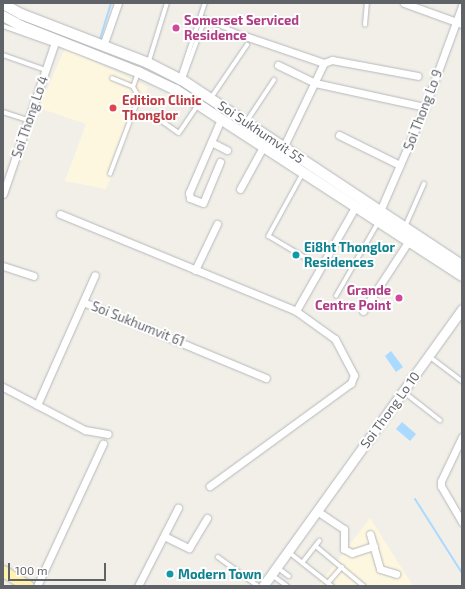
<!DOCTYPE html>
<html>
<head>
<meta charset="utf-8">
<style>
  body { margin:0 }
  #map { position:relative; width:465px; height:589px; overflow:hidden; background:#f1efe8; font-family:"Exo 2",sans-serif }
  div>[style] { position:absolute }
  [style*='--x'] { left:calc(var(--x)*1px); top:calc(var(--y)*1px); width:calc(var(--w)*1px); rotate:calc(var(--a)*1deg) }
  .commercial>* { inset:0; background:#fef7e0 }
  .water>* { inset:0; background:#aadaff }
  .stream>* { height:2px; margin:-1px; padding:0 1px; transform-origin:1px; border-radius:1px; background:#aadaff }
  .roads { filter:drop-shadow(0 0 1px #b5b8bc) drop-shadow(0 0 1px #b5b8bc) }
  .service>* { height:3.5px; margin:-1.75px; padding:0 1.75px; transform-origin:1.75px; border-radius:1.75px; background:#fff }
  .minor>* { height:7px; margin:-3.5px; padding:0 3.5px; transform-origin:3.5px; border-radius:3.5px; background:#fff }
  .tertiary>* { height:9px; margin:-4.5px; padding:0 4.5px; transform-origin:4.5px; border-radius:4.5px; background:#fff }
  .secondary>* { height:10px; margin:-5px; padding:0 5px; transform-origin:5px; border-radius:5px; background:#fff }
  .primary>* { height:11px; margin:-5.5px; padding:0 5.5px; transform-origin:5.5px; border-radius:5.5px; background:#fff2af }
  .dots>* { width:11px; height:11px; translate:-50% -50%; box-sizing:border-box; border:2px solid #fff; border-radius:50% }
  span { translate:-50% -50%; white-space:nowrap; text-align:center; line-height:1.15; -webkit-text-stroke:4px #fff; paint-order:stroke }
  .hotel-label { font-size:13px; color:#b23c85; font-weight:700 }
  .left { translate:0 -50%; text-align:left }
  .right { translate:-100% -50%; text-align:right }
  .health-label { font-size:13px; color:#be3a42; font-weight:700 }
  .street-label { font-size:13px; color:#5f6368 }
  .culture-label { font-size:13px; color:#0d838f; font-weight:700 }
  .frame { position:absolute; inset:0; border:4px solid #5f6368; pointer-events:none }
  .scale { position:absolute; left:8px; top:563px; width:98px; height:18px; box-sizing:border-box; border:2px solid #5f6368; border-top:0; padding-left:5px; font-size:12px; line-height:14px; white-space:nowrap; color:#5f6368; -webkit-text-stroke:3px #fff; paint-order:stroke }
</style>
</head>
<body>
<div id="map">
  <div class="commercial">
    <i style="clip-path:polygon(65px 48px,148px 87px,106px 189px,65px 181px,86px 124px,39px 108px)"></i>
    <i style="clip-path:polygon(370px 518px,413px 586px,318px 586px)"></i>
  </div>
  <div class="water">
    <i style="clip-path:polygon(391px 351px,403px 367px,396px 372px,385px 356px)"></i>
    <i style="clip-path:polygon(402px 422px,416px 434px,410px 441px,396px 429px)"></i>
  </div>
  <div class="stream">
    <i style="--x:100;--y:39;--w:38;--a:-73"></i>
    <i style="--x:415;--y:499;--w:88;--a:57.6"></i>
  </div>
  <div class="roads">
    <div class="service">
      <i style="--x:365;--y:25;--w:22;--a:-85"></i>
      <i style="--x:3;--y:26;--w:51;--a:19.5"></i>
      <i style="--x:3;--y:55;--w:46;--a:19.2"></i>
      <i style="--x:149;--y:61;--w:61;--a:-72.8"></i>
      <i style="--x:180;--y:78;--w:79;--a:-71.6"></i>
      <i style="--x:183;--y:79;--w:64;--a:-69.9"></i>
      <i style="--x:205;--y:19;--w:43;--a:23"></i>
      <i style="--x:133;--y:87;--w:15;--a:-70"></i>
      <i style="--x:211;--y:98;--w:64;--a:-55.8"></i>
      <i style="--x:3;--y:112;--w:26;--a:18"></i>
      <i style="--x:159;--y:119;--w:24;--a:35"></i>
      <i style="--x:179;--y:133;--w:34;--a:-56"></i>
      <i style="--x:247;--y:121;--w:49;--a:-56.6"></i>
      <i style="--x:110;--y:174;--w:79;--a:-69.3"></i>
      <i style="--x:138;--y:100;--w:6;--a:-99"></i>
      <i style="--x:137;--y:94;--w:8;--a:-120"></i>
      <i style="--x:133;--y:87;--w:22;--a:-158"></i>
      <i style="--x:303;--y:174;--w:71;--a:118.7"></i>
      <i style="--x:269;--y:236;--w:61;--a:30.8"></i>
      <i style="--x:405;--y:227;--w:47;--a:-66.2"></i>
      <i style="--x:336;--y:296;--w:84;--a:-60.1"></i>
      <i style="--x:429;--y:356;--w:41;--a:37.1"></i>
      <i style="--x:404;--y:392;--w:46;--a:37.9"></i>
      <i style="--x:316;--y:546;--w:62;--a:39.8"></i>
      <i style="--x:289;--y:552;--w:55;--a:38.3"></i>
      <i style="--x:218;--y:557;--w:49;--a:35.9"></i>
      <i style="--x:302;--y:563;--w:28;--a:-52"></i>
      <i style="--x:277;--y:567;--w:15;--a:37"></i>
      <i style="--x:272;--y:575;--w:19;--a:36"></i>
      <i style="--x:328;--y:583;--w:21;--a:-49"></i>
    </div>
    <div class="minor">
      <i style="--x:404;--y:3;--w:62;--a:19.9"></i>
      <i style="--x:245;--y:36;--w:83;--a:18.9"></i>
      <i style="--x:324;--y:63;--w:9;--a:-21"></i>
      <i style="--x:332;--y:60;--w:87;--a:10.5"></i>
      <i style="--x:103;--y:46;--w:46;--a:-70.8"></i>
      <i style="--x:278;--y:65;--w:41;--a:25.9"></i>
      <i style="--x:315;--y:83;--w:113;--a:12.3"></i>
      <i style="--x:339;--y:135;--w:68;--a:26.2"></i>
      <i style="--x:211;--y:142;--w:18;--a:27"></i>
      <i style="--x:284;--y:146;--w:92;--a:-64.3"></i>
      <i style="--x:220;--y:162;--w:44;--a:112.5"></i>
      <i style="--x:203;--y:203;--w:14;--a:-159"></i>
      <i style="--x:190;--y:198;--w:5;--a:-101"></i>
      <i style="--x:189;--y:193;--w:81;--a:-66.6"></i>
      <i style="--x:240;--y:189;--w:48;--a:-61.3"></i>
      <i style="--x:3;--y:194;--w:164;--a:-71.1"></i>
      <i style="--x:380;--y:211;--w:113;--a:-66.6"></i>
      <i style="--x:425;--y:107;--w:108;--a:-69.9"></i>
      <i style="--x:60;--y:214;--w:255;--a:22.3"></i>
      <i style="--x:296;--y:311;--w:48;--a:35.7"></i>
      <i style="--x:335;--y:339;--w:41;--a:62.2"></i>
      <i style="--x:354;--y:375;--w:9;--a:111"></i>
      <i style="--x:351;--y:383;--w:175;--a:143.9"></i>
      <i style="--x:3;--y:266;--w:32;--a:18"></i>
      <i style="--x:195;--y:270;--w:51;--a:-64.4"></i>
      <i style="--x:83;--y:302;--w:198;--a:22.6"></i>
      <i style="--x:296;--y:311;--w:120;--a:-60.4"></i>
      <i style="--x:363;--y:311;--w:82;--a:-56.9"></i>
      <i style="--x:3;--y:387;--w:93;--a:27.7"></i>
      <i style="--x:85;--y:430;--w:23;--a:10"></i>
      <i style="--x:37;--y:405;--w:142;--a:-66"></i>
      <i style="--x:462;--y:437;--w:49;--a:115.5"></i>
      <i style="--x:441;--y:481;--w:5;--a:90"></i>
      <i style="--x:441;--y:486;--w:42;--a:59.7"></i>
      <i style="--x:317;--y:511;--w:32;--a:34"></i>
      <i style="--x:344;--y:529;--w:20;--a:90"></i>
      <i style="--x:344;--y:549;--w:9;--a:27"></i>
      <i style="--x:352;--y:553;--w:23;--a:-18"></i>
      <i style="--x:370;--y:534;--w:36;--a:74"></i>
      <i style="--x:380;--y:569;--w:17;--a:17"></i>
      <i style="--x:164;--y:536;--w:28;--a:26"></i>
      <i style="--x:189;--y:548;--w:35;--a:-59"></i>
      <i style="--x:37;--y:586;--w:157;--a:-65.1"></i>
      <i style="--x:138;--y:586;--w:88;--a:-62.9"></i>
    </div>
    <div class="tertiary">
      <i style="--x:263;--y:586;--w:341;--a:-54.3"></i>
    </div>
    <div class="secondary">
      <i style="--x:3;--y:4;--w:21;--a:29"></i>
      <i style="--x:21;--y:14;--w:136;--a:21.1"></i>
      <i style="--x:148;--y:63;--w:38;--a:27"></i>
      <i style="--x:182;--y:80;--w:336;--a:33.5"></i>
      <i style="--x:3;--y:16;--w:21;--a:29"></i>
      <i style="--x:21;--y:26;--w:126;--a:21.5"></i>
      <i style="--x:138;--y:72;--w:42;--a:25.3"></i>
      <i style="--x:176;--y:90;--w:341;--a:33"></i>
    </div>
    <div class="primary">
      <i style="--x:3;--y:571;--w:29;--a:31"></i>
    </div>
  </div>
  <div class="dots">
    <i style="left:176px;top:28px;background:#d1479c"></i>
    <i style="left:113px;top:108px;background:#e0444e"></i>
    <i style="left:296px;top:255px;background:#0f9aa8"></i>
    <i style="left:399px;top:298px;background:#d1479c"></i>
    <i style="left:170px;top:574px;background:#0f9aa8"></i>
  </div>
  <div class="hotel-label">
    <span class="left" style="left:184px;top:28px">Somerset Serviced<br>Residence</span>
    <span class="right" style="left:391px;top:298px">Grande<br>Centre Point</span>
  </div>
  <div class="health-label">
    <span class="left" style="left:122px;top:108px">Edition Clinic<br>Thonglor</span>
  </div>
  <div class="street-label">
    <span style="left:423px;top:110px;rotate:-69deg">Soi Thong Lo 9</span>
    <span style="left:30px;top:117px;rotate:-71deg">Soi Thong Lo 4</span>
    <span style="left:261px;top:132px;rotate:34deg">Soi Sukhumvit 55</span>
    <span style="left:138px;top:324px;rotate:22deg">Soi Sukhumvit 61</span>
    <span style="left:390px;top:410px;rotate:-54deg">Soi Thong Lo 10</span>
  </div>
  <div class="culture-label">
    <span class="left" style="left:304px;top:255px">Ei8ht Thonglor<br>Residences</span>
    <span class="left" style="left:178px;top:574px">Modern Town</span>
  </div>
  <div class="frame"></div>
  <div class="scale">100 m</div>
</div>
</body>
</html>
